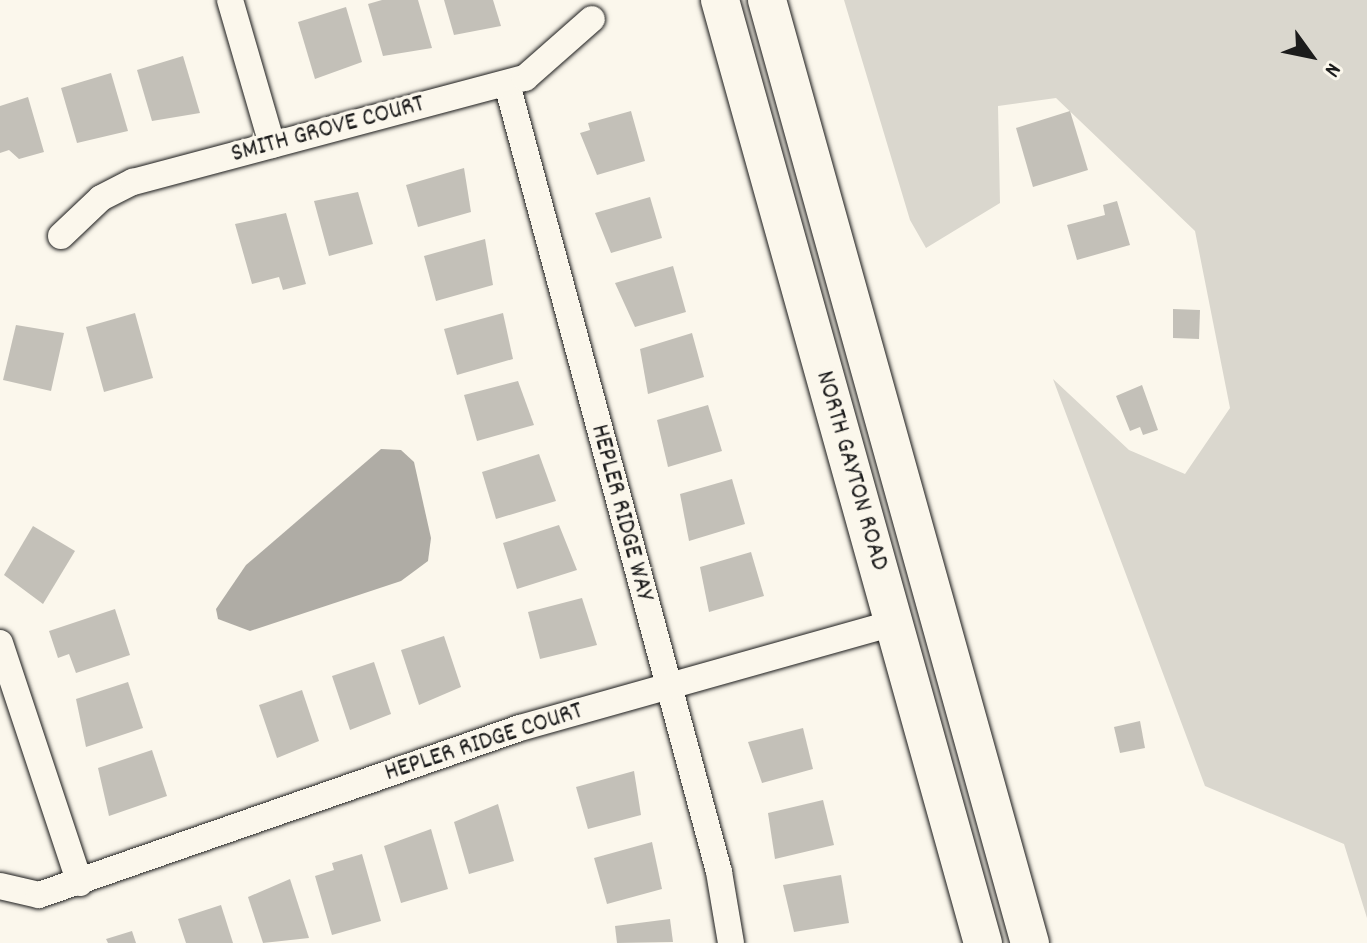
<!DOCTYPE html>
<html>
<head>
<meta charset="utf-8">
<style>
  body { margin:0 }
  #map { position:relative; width:1367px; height:943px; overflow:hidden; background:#fbf7ec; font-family:Dekko,sans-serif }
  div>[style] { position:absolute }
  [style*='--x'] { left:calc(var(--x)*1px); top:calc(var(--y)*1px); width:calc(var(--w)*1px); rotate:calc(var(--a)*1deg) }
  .green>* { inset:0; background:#dad7ce }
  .water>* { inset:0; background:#afaca5 }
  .building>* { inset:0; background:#c3c0b8 }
  .roads { filter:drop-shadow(0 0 2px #1c1c1c) drop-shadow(0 0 2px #1c1c1c) }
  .street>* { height:26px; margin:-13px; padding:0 13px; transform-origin:13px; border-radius:13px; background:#fbf7ec }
  .secondary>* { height:38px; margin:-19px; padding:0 19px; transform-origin:19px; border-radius:19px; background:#fbf7ec }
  span { translate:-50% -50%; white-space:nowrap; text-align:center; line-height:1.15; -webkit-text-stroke:7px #fbf7ec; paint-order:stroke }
  .street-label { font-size:26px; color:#1c1c1c }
  .north { position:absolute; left:1271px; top:16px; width:80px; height:80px; -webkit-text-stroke:6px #fbf7ec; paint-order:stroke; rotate:123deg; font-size:22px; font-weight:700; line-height:32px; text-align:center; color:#1c1c1c }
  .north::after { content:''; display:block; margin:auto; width:28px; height:36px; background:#1c1c1c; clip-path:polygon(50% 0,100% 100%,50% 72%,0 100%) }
</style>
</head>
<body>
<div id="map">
  <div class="green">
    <i style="clip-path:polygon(844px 0,1367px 0,1367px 918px,1344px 844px,1205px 786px,1053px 379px,1129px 450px,1185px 474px,1230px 408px,1195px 231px,1056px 98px,998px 106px,1000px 203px,926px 248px,910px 220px)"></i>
  </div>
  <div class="water">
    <i style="clip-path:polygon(381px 449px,401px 450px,414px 462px,431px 538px,428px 561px,401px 581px,250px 631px,218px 619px,216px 609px,246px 565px)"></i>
  </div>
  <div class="building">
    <i style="clip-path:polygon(382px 0,418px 0,432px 48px,383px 56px,368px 4px)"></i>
    <i style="clip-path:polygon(444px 0,493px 0,501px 26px,454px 35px)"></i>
    <i style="clip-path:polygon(346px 7px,362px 62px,315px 79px,298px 22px)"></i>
    <i style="clip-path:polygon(183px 56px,200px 113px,152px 121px,137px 70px)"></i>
    <i style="clip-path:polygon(111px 73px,128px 131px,77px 143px,61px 88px)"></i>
    <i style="clip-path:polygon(28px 97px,44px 152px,19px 159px,9px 150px,0 153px,0 106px)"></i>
    <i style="clip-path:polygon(631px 111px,645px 161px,597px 175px,580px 133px,590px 130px,588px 123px)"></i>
    <i style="clip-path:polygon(1070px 111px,1088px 170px,1033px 187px,1016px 128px)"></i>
    <i style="clip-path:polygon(464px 168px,471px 212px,418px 227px,406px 185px)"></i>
    <i style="clip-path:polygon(358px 192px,373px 244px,329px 256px,314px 201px)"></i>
    <i style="clip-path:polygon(650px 197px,662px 238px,611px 253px,595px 213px)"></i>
    <i style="clip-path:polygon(1117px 201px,1130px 245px,1077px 260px,1067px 225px,1105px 215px,1103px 205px)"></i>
    <i style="clip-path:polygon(286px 213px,306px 284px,283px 290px,279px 277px,252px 284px,235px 224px)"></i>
    <i style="clip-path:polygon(485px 239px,493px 285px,436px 301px,424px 256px)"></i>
    <i style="clip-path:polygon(673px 266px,686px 312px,635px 327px,615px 283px)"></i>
    <i style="clip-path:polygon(1173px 309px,1200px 310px,1199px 339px,1173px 338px)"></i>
    <i style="clip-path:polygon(135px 313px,153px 378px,104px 392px,86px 327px)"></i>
    <i style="clip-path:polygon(503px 313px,513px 359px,457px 375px,444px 329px)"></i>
    <i style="clip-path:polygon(16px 325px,64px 333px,51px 391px,3px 380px)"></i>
    <i style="clip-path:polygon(692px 333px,704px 377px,648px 394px,640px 349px)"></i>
    <i style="clip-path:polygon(518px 381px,534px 425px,477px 441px,464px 395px)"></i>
    <i style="clip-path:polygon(1142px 385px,1158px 430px,1143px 435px,1140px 427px,1130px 431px,1116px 396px)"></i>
    <i style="clip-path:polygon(708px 405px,722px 451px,668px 467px,657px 420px)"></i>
    <i style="clip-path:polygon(539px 454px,556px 501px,496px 519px,482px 472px)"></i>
    <i style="clip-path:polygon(732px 479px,745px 524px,689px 541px,680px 494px)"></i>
    <i style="clip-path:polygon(559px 525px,577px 570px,517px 589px,503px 543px)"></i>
    <i style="clip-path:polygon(33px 526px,75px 551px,43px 604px,4px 575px)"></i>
    <i style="clip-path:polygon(751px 552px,764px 596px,709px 612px,700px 567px)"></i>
    <i style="clip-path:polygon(582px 598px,597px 645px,540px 659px,528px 612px)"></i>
    <i style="clip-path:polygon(115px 609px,130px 655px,76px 673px,69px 654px,58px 658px,49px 631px)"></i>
    <i style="clip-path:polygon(444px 636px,461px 687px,419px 705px,401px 650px)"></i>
    <i style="clip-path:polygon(374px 662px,391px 714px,350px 730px,332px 676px)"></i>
    <i style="clip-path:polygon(128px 682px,143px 728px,86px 747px,76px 699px)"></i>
    <i style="clip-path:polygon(302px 690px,319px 741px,277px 758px,259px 705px)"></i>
    <i style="clip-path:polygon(1140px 721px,1145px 748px,1120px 753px,1114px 727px)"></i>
    <i style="clip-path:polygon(803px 728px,813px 769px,762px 783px,748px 742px)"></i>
    <i style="clip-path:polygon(152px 750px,167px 796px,109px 816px,98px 768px)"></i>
    <i style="clip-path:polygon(634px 771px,641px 815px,588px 829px,576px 787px)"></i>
    <i style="clip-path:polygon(823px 800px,834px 845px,775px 859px,768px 813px)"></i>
    <i style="clip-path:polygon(498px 804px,514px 861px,469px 874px,454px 822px)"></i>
    <i style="clip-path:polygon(431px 829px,448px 889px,401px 903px,384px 846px)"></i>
    <i style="clip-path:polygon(652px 842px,662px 889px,607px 904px,594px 858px)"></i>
    <i style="clip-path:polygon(362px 854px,381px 921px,332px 935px,315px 876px,334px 870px,332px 863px)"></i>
    <i style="clip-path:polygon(841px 875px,849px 923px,794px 932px,783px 885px)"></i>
    <i style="clip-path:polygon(290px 879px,309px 938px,263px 943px,248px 897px)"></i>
    <i style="clip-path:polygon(221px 905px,233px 943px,186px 943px,178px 919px)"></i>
    <i style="clip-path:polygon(670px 919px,673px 942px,617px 943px,615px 926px)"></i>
    <i style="clip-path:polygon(132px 931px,136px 943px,108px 943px,106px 939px)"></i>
  </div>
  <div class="roads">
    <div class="street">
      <i style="--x:230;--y:0;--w:151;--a:73.8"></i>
      <i style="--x:507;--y:84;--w:816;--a:74.94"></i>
      <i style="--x:719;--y:872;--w:72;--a:80.4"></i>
      <i style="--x:61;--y:236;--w:55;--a:-43.5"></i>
      <i style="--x:101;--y:198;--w:36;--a:-27"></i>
      <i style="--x:133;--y:182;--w:406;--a:-14.9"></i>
      <i style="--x:525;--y:78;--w:89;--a:-41.4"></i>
      <i style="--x:0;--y:643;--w:253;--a:71.6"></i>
      <i style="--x:0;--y:886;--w:40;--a:13"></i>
      <i style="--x:39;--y:895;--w:509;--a:-19.15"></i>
      <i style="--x:520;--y:728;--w:388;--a:-15.7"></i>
    </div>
    <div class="secondary">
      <i style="--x:720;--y:0;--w:979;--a:74.42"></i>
      <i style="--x:767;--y:0;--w:979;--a:74.42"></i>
    </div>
  </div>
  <div class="street-label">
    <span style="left:328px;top:130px;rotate:-15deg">SMITH GROVE COURT</span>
    <span style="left:851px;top:471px;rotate:74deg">NORTH GAYTON ROAD</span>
    <span style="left:621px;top:513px;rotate:75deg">HEPLER RIDGE WAY</span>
    <span style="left:484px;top:743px;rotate:-18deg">HEPLER RIDGE COURT</span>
  </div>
  <div class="north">N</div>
</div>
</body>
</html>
